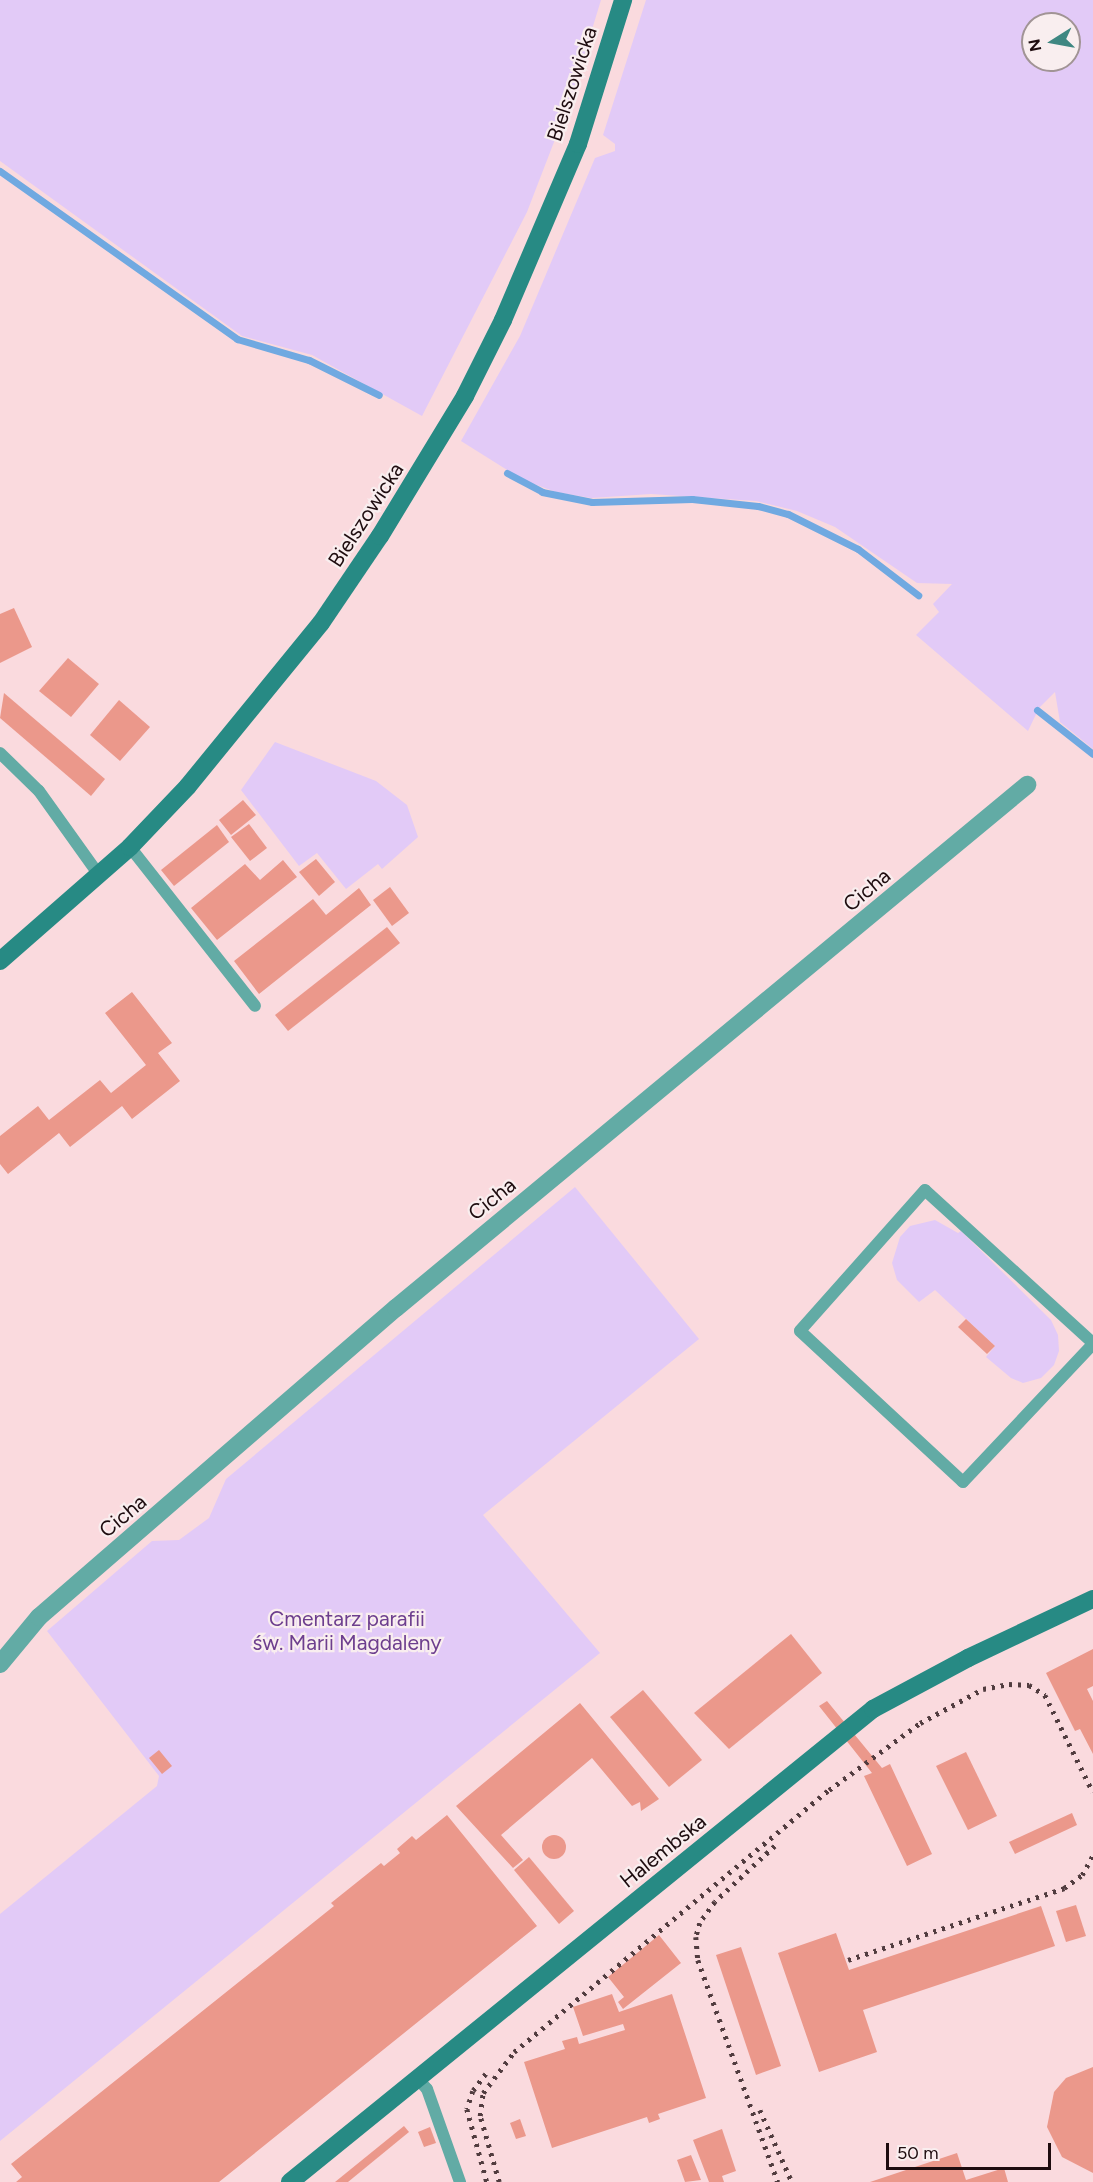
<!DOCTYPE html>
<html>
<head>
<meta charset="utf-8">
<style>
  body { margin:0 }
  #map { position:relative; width:1093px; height:2182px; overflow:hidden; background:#fadade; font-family:Figtree,sans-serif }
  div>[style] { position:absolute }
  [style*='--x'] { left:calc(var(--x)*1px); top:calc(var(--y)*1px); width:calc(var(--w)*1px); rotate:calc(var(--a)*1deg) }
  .green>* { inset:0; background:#e2caf7 }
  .stream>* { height:7px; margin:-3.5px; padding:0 3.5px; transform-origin:3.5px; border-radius:3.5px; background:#70a9e1 }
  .building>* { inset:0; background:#eb988b }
  .round { border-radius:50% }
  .lane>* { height:12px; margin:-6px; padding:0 6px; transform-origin:6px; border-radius:6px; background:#62aba5 }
  .street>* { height:18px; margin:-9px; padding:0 9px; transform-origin:9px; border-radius:9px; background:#62aba5 }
  .secondary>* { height:18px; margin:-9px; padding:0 9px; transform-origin:9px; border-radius:9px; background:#278a84 }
  .rail>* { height:4.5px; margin-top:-2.25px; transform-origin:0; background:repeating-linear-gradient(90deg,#513c3f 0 3px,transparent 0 9px) }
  span { translate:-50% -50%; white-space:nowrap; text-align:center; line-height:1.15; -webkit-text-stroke:4.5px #f9eeef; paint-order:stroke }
  .street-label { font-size:21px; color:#1e0c0f }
  .park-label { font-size:21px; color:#6d3e8e }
  .north { position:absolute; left:1021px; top:12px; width:60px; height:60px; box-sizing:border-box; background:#f9eeef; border:2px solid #a19495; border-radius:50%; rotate:259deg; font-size:16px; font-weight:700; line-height:24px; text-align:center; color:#1e0c0f }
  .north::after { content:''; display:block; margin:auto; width:21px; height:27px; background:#3f8782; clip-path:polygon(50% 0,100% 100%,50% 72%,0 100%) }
  .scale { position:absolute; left:886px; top:2143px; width:165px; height:27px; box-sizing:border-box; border:3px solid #1e0c0f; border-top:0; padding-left:8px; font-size:18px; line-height:21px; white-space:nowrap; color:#1e0c0f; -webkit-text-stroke:4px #f9eeef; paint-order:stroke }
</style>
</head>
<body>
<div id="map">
  <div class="green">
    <i style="clip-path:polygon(0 0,601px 0,571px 98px,527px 212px,422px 416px,312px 355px,242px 336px,0 161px)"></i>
    <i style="clip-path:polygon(evenodd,646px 0,1093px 0,1093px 749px,1060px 722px,1055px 692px,1039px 708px,1028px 731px,916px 635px,939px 612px,933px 604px,952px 584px,917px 583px,835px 527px,797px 511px,756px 501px,651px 494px,591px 498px,556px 492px,523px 480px,461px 441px,520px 336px,595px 158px,615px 151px,615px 144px,603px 135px,646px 0,1033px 24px,1069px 24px,1069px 60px,1033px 60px,1033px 24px)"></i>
    <i style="clip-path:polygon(275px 742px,376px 781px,407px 805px,418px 837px,382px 869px,378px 864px,346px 889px,317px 853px,299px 866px,241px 790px)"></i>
    <i style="clip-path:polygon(575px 1187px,699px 1339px,483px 1515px,600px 1653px,0 2141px,0 1914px,157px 1786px,159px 1776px,47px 1631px,152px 1541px,179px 1540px,209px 1518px,226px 1479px)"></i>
    <i style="clip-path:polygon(935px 1220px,958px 1233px,961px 1231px,1051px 1320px,1058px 1335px,1059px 1351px,1054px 1365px,1041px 1378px,1023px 1383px,1011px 1378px,986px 1357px,995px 1346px,935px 1290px,919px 1302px,897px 1280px,892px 1263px,900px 1237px,910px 1226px)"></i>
  </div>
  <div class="stream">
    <i style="--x:0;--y:171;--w:291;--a:35.3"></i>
    <i style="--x:237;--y:339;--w:75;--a:16.3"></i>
    <i style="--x:309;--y:360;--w:78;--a:26.6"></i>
    <i style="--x:507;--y:473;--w:40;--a:28"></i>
    <i style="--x:542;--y:492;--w:51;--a:11.3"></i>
    <i style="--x:592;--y:502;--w:100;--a:-1.7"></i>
    <i style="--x:692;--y:499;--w:66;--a:6.1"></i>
    <i style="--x:758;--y:506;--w:31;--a:15"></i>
    <i style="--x:788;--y:514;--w:78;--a:26.6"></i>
    <i style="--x:858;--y:549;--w:76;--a:37.5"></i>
    <i style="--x:1037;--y:710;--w:71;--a:38.2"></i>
  </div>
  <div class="building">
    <i style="clip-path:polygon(14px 608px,32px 647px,0 663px,0 614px)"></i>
    <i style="clip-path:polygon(68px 658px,99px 684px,71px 717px,39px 691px)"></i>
    <i style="clip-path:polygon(4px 693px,105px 779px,91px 796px,0 718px)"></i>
    <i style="clip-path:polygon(119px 700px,150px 727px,120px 761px,90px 735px)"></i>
    <i style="clip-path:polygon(243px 800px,256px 815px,231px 835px,219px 820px)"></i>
    <i style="clip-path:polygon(249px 824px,267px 848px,250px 861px,231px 837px)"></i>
    <i style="clip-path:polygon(217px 825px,229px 842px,174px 886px,161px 870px)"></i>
    <i style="clip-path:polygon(316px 859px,335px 882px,319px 896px,299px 872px)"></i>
    <i style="clip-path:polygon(283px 860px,297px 877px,217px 940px,191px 908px,245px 864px,260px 880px)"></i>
    <i style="clip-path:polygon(390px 887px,409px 913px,392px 926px,373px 900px)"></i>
    <i style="clip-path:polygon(359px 888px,371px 905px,259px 994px,234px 961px,313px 899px,326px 915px)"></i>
    <i style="clip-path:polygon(387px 927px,400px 943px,288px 1031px,275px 1015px)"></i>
    <i style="clip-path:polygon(132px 992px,172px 1043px,158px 1053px,180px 1081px,132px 1119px,122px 1106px,70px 1147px,59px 1133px,8px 1174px,0 1164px,0 1136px,38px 1106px,49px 1120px,100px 1080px,111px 1093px,146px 1065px,105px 1013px)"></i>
    <i style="clip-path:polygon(966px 1319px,995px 1346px,987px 1354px,958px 1327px)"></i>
    <i style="clip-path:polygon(791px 1634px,822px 1673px,729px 1749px,694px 1713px)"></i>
    <i style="clip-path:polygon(1093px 1649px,1093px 1686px,1087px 1689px,1093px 1701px,1093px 1754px,1080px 1729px,1075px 1731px,1046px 1673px)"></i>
    <i style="clip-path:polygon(643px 1690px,702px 1760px,669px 1787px,610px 1717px)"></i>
    <i style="clip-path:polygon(827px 1701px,882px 1768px,890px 1764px,932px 1854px,907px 1866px,864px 1776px,872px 1773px,819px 1706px)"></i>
    <i style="clip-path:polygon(580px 1703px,659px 1799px,641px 1811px,640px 1802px,632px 1806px,592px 1758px,501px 1835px,523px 1860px,513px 1868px,456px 1806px)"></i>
    <i style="clip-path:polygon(159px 1750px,172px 1766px,162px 1774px,149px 1758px)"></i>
    <i style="clip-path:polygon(966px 1752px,997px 1816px,968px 1830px,936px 1766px)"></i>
    <i style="clip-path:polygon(1072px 1813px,1077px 1825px,1015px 1854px,1009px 1842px)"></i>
    <i style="clip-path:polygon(447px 1815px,537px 1926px,219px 2182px,16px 2182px,22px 2177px,11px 2164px,334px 1906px,331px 1903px,381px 1863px,384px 1866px,400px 1853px,397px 1849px,412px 1836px,416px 1840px)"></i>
    <i class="round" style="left:542px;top:1835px;width:24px;height:24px"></i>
    <i style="clip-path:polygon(529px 1857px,574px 1911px,559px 1924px,514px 1870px)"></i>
    <i style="clip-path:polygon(1076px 1905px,1086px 1936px,1066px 1942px,1056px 1911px)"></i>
    <i style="clip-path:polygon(1041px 1906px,1055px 1946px,863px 2010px,877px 2052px,819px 2072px,778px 1953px,836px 1933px,849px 1970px)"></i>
    <i style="clip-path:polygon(659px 1935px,681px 1963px,623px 2009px,618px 2002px,624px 1997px,608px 1977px)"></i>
    <i style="clip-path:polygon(741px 1947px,781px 2066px,756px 2075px,716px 1955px)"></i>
    <i style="clip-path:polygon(612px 1994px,619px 2012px,672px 1994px,706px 2098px,658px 2114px,660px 2119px,649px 2123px,647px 2117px,552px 2148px,524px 2062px,565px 2049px,562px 2041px,577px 2037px,579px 2044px,625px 2030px,623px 2024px,583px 2036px,573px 2007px)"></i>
    <i style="clip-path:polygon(1093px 2067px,1093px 2173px,1062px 2157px,1047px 2127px,1054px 2092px,1066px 2078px)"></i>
    <i style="clip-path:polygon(520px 2119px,526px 2136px,516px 2139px,510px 2123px)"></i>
    <i style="clip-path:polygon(404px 2126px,409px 2132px,348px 2182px,335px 2182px)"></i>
    <i style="clip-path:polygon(430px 2127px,436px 2143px,424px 2147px,418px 2132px)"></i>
    <i style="clip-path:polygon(722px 2129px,736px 2171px,722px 2176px,724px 2182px,709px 2182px,693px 2140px)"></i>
    <i style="clip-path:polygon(957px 2153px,966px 2180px,1004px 2168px,1008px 2182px,870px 2182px)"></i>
    <i style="clip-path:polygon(691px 2155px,701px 2180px,685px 2182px,677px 2160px)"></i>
  </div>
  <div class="lane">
    <i style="--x:0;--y:753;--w:54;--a:44.3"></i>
    <i style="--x:39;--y:791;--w:103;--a:54.5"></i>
    <i style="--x:130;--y:847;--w:202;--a:51.8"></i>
    <i style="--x:1093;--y:1343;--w:227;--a:-137.7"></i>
    <i style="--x:925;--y:1190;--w:188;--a:131.6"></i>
    <i style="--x:800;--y:1331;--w:222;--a:42.8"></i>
    <i style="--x:963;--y:1482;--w:190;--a:-46.7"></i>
    <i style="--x:418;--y:2079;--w:13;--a:48"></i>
    <i style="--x:427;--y:2089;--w:99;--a:70.5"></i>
  </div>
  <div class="street">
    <i style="--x:0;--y:1664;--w:61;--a:-50.3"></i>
    <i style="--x:39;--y:1617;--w:472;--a:-40.9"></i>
    <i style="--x:396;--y:1308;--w:820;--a:-39.65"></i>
  </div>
  <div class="secondary">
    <i style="--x:0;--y:961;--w:173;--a:-41.2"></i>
    <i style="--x:130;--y:847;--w:84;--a:-46.4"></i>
    <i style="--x:188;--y:786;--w:210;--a:-50.8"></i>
    <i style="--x:321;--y:623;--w:105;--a:-55.9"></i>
    <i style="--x:380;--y:536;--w:164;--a:-58.7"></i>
    <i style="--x:465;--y:396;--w:85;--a:-63.4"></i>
    <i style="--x:503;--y:320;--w:191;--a:-66.9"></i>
    <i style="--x:578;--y:144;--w:151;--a:-72.6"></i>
    <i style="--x:290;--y:2182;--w:751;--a:-39.05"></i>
    <i style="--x:873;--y:1709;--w:108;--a:-28.2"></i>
    <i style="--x:968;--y:1658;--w:138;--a:-25.3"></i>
  </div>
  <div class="rail">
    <i style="--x:775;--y:1846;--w:82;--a:137"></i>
    <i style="--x:715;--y:1902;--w:26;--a:126"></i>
    <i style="--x:700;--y:1923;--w:15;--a:106"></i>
    <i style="--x:696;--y:1937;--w:23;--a:85"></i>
    <i style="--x:698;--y:1960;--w:236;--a:70.2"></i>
    <i style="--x:848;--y:1960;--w:228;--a:-18.4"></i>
    <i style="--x:1064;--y:1888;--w:22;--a:-36"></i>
    <i style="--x:1082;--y:1875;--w:23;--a:-61"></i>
    <i style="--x:486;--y:2074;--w:21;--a:127"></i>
    <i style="--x:473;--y:2091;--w:19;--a:108"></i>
    <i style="--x:467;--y:2109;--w:76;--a:74.7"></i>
    <i style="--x:760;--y:2110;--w:79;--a:66"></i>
    <i style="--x:499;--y:2182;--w:69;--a:-106.1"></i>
    <i style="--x:480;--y:2116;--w:23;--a:-83"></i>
    <i style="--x:483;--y:2093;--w:51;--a:-52.9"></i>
    <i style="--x:514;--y:2052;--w:410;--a:-39.8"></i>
    <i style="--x:829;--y:1790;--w:113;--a:-36.4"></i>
    <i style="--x:920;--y:1723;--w:72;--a:-28.4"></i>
    <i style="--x:983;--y:1689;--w:26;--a:-11"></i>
    <i style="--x:1009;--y:1684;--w:20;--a:3"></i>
    <i style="--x:1029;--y:1685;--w:19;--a:32"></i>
    <i style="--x:1045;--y:1695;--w:108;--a:63.7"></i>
  </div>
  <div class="street-label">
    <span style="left:572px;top:84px;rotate:-72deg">Bielszowicka</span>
    <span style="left:366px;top:515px;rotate:-57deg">Bielszowicka</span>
    <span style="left:867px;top:890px;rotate:-40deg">Cicha</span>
    <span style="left:492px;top:1199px;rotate:-39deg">Cicha</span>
    <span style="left:123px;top:1516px;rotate:-40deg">Cicha</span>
    <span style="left:663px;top:1851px;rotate:-39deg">Halembska</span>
  </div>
  <div class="park-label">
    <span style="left:347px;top:1631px">Cmentarz parafii<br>św. Marii Magdaleny</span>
  </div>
  <div class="north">N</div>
  <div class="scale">50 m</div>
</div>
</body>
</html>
